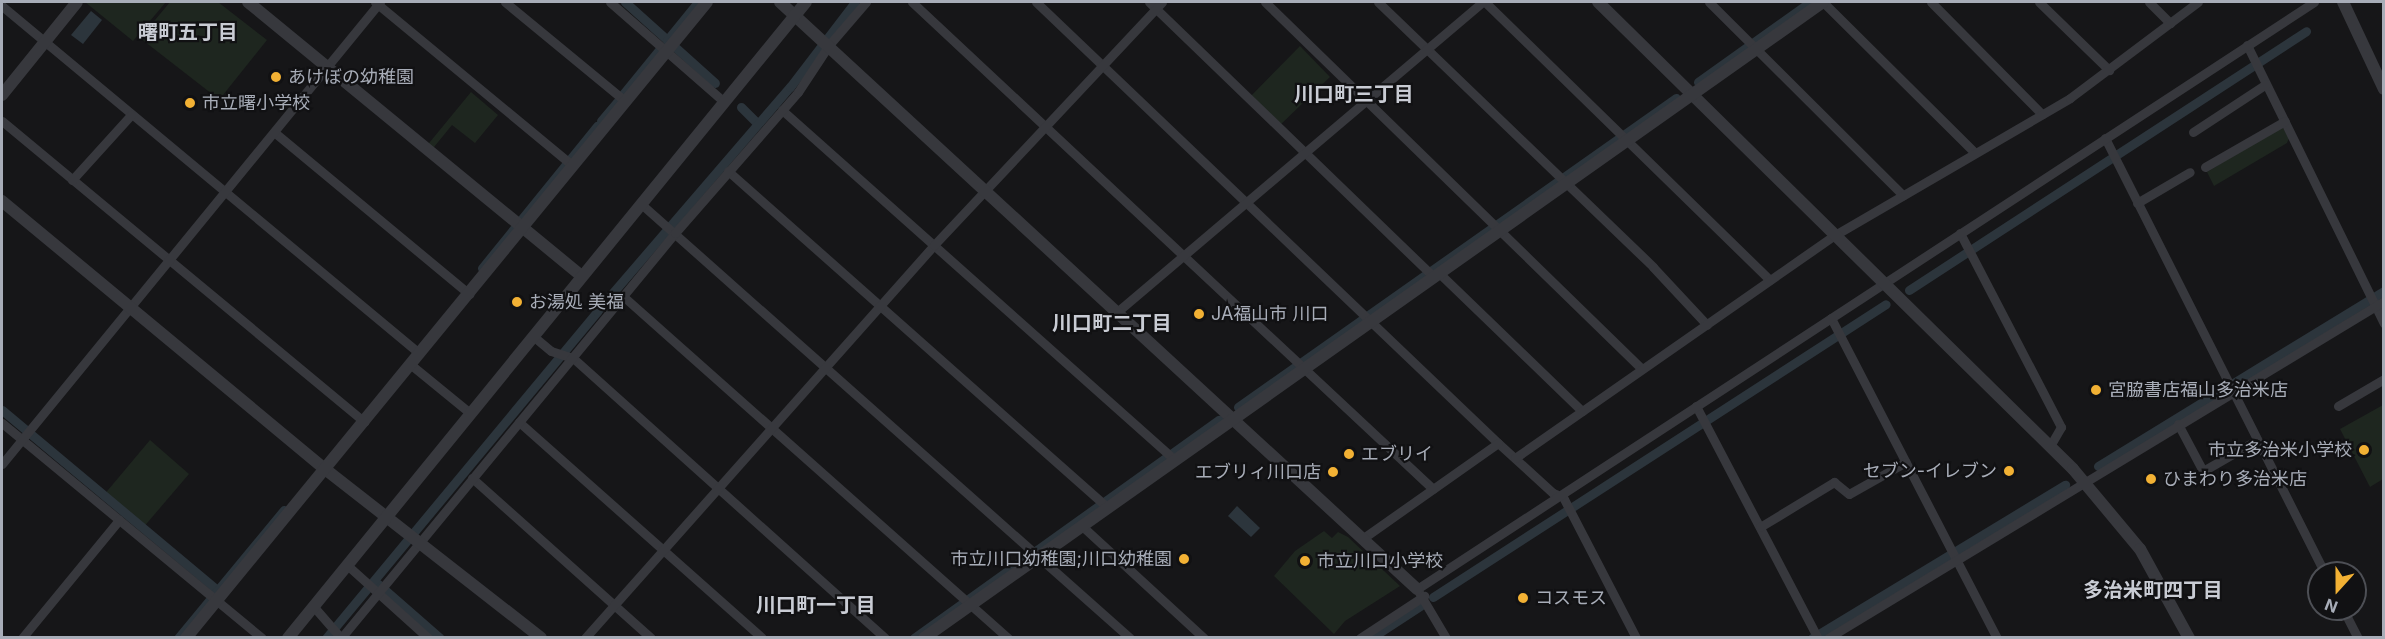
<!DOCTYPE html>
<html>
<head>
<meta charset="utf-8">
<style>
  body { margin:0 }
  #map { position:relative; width:2385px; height:639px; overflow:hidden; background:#161618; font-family:Inter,"Noto Sans JP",sans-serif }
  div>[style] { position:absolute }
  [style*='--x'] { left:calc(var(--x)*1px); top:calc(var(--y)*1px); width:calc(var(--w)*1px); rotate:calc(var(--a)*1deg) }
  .green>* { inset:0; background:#1e261f }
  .water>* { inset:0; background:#2c353c }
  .canal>* { height:9px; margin:-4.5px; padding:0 4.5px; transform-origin:4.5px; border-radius:4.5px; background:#2c353c }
  .minor>* { height:9px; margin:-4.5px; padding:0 4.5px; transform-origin:4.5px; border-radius:4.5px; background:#37383d }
  .tertiary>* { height:12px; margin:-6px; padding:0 6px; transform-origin:6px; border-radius:6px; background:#37383d }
  .dots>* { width:16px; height:16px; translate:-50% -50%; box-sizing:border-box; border:3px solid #111113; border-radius:50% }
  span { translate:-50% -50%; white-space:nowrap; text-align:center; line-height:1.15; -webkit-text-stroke:4.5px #111113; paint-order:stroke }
  .poi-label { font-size:18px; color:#a8adb8 }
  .left { translate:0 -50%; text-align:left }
  .right { translate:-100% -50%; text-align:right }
  .neighbourhood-label { font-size:20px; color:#c9ccd4; font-weight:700 }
  .frame { position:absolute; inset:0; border:3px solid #a8adb8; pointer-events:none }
  .north { position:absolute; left:2307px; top:561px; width:60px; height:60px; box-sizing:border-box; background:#111113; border:2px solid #4d4f55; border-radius:50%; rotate:201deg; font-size:16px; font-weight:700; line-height:24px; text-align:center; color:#a8adb8 }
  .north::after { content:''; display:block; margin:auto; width:21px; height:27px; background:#f2b134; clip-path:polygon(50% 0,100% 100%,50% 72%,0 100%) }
</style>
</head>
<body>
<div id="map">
  <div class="green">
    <i style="clip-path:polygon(85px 2px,166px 2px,133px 41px)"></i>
    <i style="clip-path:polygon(170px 2px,218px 2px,267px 40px,223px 95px,212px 94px,140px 38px)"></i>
    <i style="clip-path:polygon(1300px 46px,1330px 77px,1277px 128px,1248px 99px)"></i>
    <i style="clip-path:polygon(471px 92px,498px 115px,475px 143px,452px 125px,430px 152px,425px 148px)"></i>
    <i style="clip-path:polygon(2282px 126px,2289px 138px,2287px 143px,2214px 186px,2207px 172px)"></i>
    <i style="clip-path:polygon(2383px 405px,2383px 479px,2370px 487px,2340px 429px)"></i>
    <i style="clip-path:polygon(150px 440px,189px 474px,142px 529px,103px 496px)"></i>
    <i style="clip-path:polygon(1324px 531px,1332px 538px,1338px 532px,1348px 537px,1400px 586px,1345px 621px,1334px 634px,1274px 576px,1295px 551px)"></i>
  </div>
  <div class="water">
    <i style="clip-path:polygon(91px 11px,102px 20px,83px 44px,71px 35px)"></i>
    <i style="clip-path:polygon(1237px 506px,1260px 528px,1251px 537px,1228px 516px)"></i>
  </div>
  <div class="canal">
    <i style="--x:625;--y:2;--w:121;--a:42"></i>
    <i style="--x:667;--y:40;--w:49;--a:-50.8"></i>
    <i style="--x:1698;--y:82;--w:138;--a:-35.5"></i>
    <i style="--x:623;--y:94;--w:57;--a:-50.7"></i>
    <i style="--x:741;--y:107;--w:23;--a:45"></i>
    <i style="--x:601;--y:121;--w:26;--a:-50"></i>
    <i style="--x:482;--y:268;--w:183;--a:-51"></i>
    <i style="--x:1909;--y:290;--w:474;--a:-33.1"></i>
    <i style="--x:1238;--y:407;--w:536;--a:-35.2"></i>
    <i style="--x:2;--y:410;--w:280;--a:39.9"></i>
    <i style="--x:2098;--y:466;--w:335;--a:-31.5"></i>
    <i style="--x:378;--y:584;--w:82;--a:41.1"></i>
    <i style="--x:1433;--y:597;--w:539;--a:-32.89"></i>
    <i style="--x:178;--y:638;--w:166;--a:-50.4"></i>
    <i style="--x:326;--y:638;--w:425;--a:-50.3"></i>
    <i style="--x:597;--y:311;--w:296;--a:-49.3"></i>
    <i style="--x:790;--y:87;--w:107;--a:-52.6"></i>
    <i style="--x:914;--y:638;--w:375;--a:-35.6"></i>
    <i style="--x:1371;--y:638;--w:59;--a:-33.1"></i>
    <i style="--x:1812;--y:638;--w:296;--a:-31.2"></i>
  </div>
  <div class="minor">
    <i style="--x:375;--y:2;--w:256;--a:39.6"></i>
    <i style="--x:505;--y:2;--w:156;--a:39.5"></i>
    <i style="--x:610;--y:2;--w:149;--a:41.2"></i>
    <i style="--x:912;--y:2;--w:713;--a:43.07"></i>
    <i style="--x:1036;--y:2;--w:639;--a:43.67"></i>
    <i style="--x:1498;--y:443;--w:74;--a:42.3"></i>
    <i style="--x:1553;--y:493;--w:11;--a:22"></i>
    <i style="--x:1563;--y:497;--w:159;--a:62.6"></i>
    <i style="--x:1149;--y:2;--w:396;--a:44"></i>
    <i style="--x:1265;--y:2;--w:526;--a:44.23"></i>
    <i style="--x:1378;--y:2;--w:382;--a:43.9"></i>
    <i style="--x:1653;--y:267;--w:79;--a:47"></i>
    <i style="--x:1485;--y:2;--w:398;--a:44.3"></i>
    <i style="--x:1709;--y:2;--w:274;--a:44.9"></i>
    <i style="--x:1823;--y:2;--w:214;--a:44.8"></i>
    <i style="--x:1931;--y:2;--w:158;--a:45.3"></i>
    <i style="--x:2039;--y:2;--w:98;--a:44.2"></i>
    <i style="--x:2149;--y:2;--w:30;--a:45"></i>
    <i style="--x:2;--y:6;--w:542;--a:39.77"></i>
    <i style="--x:2247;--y:45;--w:310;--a:63.8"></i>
    <i style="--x:782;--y:110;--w:526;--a:41.69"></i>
    <i style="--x:2;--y:121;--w:471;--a:39.7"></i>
    <i style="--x:274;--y:132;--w:254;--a:39.7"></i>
    <i style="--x:2193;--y:132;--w:87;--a:-33.3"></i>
    <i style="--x:2105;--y:138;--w:487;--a:63.2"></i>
    <i style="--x:2205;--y:167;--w:92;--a:-29.9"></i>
    <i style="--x:728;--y:171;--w:506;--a:41.56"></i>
    <i style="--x:72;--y:180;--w:88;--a:-47.8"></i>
    <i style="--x:640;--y:203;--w:655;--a:41.6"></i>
    <i style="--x:2137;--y:203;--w:61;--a:-30.3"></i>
    <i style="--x:1960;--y:233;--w:219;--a:62.5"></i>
    <i style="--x:2061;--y:427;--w:22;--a:120"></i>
    <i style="--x:1439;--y:273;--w:199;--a:44"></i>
    <i style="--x:624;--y:297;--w:514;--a:41.61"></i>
    <i style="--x:1117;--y:312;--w:479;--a:-40.3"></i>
    <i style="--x:1831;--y:318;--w:360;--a:62.6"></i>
    <i style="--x:533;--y:336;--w:23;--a:40"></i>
    <i style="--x:551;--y:351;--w:23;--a:18"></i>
    <i style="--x:573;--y:358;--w:419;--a:41.9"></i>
    <i style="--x:410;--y:364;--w:77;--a:39.2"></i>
    <i style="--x:1696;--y:406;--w:262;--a:62.3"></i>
    <i style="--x:2338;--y:406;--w:53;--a:-30.4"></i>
    <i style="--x:519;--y:422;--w:325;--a:41.6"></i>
    <i style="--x:2;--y:423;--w:337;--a:39.6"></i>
    <i style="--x:2178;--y:424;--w:53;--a:62"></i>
    <i style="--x:2203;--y:471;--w:62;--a:-29.9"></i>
    <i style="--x:1515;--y:458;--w:390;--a:-34.9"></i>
    <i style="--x:1835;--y:235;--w:272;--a:-30.2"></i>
    <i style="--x:2070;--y:98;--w:160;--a:-36.9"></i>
    <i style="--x:2;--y:464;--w:597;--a:-50.71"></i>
    <i style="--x:472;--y:478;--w:240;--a:41.8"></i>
    <i style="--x:1082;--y:526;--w:166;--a:42.6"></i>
    <i style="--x:1760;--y:527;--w:87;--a:-31.3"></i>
    <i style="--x:1834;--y:482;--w:19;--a:39"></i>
    <i style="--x:1849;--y:494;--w:65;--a:-29.3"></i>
    <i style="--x:1362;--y:539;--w:166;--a:-35.2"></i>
    <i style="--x:347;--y:565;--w:109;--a:42"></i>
    <i style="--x:314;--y:607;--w:41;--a:48.9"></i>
    <i style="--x:341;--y:638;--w:525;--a:-50.49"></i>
    <i style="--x:675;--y:233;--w:187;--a:-48.9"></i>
    <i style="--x:798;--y:92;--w:56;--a:-56.6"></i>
    <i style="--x:829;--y:45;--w:57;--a:-49.3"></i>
    <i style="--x:2343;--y:609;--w:33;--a:63"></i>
    <i style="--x:22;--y:638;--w:153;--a:-50.6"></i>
    <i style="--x:585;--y:638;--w:526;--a:-48.39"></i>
    <i style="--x:934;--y:245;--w:333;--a:-46.8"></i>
    <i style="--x:1360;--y:638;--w:77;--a:-33.3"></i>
    <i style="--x:1446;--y:638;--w:57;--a:-120.6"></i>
    <i style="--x:1417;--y:589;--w:1072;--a:-33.2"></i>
    <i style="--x:1828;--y:638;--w:650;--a:-31.22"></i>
  </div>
  <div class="tertiary">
    <i style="--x:248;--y:2;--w:431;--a:39.4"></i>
    <i style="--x:780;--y:2;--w:866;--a:42.66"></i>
    <i style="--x:1598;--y:2;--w:666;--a:44.51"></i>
    <i style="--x:2073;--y:469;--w:104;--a:50.1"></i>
    <i style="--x:2140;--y:549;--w:102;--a:61.2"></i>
    <i style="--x:2343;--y:2;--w:96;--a:64.8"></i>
    <i style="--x:2;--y:95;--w:119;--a:-51.1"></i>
    <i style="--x:2;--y:201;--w:420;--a:39.7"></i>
    <i style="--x:325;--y:469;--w:274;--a:38"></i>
    <i style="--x:186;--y:638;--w:822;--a:-50.68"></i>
    <i style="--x:288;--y:638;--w:820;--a:-50.84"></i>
    <i style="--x:924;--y:638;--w:1101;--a:-35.28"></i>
  </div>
  <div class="dots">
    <i style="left:276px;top:77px;background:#f2b134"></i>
    <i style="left:190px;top:103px;background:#f2b134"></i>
    <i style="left:517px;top:302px;background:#f2b134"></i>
    <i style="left:1199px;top:314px;background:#f2b134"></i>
    <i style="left:2096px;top:390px;background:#f2b134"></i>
    <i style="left:2364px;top:450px;background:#f2b134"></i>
    <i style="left:1349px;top:454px;background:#f2b134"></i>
    <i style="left:2009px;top:471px;background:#f2b134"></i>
    <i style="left:1333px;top:472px;background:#f2b134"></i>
    <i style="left:2151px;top:479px;background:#f2b134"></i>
    <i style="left:1184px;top:559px;background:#f2b134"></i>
    <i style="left:1305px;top:561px;background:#f2b134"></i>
    <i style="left:1523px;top:598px;background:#f2b134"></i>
  </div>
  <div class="poi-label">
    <span class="left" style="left:288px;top:77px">あけぼの幼稚園</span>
    <span class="left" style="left:202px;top:103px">市立曙小学校</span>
    <span class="left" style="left:529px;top:302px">お湯処 美福</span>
    <span class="left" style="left:1211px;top:314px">JA福山市 川口</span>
    <span class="left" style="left:2108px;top:390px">宮脇書店福山多治米店</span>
    <span class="right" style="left:2352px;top:450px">市立多治米小学校</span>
    <span class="left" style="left:1361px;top:454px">エブリイ</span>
    <span class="right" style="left:1997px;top:471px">セブン-イレブン</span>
    <span class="right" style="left:1321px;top:472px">エブリィ川口店</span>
    <span class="left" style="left:2163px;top:479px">ひまわり多治米店</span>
    <span class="right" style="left:1172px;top:559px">市立川口幼稚園;川口幼稚園</span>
    <span class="left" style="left:1317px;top:561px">市立川口小学校</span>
    <span class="left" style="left:1535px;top:598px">コスモス</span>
  </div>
  <div class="neighbourhood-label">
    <span style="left:188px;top:32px">曙町五丁目</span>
    <span style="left:1354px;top:94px">川口町三丁目</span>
    <span style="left:1112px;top:323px">川口町二丁目</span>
    <span style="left:2153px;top:590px">多治米町四丁目</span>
    <span style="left:816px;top:605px">川口町一丁目</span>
  </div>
  <div class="frame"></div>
  <div class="north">N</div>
</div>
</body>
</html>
